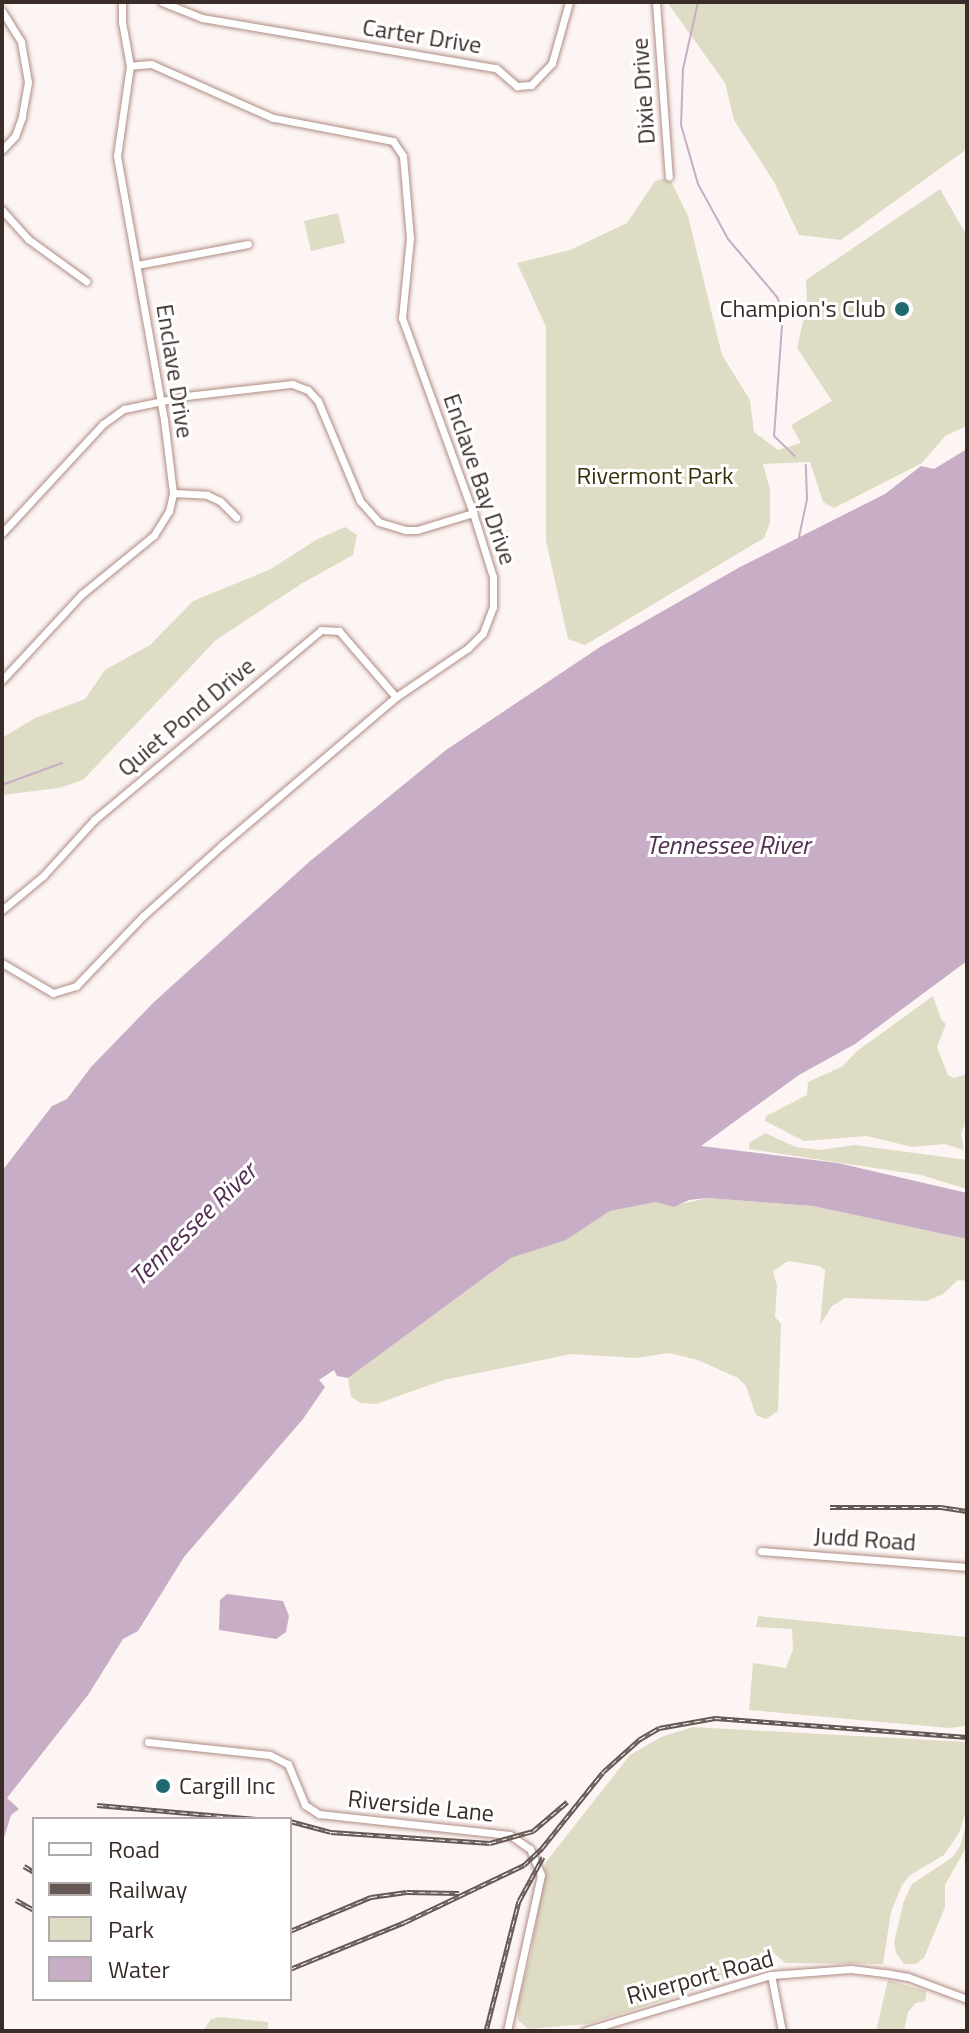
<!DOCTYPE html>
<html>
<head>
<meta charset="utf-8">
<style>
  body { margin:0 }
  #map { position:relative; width:969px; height:2033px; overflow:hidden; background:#fdf5f3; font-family:"Titillium Web",sans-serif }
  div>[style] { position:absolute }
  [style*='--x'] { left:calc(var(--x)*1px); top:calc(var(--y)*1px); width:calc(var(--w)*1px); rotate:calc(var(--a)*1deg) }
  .green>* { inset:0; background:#dfdcc5 }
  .water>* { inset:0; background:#c7adc5 }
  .stream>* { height:2px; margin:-1px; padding:0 1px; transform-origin:1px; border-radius:1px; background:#c7adc5 }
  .roads { filter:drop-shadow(0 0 2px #ae8c83) drop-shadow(0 0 2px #ae8c83) }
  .street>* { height:7px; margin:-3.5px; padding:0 3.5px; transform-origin:3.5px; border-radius:3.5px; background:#fff }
  .rail>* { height:5px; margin-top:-2.5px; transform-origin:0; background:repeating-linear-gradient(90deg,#fff 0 6px,#655855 0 12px); box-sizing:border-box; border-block:2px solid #655855 }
  .dots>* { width:22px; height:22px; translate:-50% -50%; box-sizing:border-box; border:4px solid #fff; border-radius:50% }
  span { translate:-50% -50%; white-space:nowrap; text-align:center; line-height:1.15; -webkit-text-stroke:6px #fff; paint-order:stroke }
  .street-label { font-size:24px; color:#3a2c28 }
  .poi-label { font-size:24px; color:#3a2c28 }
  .right { translate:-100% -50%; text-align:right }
  .left { translate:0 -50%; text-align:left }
  .park-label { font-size:24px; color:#363106 }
  .water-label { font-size:26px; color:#522e51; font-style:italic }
  .frame { position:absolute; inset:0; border:4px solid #3a2c28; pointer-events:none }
  .legend { position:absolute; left:32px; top:1817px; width:260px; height:184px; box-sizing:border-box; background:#fff; border:2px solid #b0aba9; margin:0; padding:10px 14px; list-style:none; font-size:24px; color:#3a2c28 }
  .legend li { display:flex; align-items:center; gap:16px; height:40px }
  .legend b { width:40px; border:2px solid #b0aba9 }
</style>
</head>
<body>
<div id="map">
  <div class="green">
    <i style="clip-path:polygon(667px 2px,967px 2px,967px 149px,841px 240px,799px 235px,774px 182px,734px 120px,725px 83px)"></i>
    <i style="clip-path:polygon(669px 177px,688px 216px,722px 355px,750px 400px,754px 432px,778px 450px,801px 443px,791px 425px,832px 401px,797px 348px,807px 305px,806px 280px,940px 189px,967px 236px,967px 426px,945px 436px,922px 463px,834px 508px,823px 502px,810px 462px,763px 464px,770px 489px,770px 523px,764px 538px,585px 645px,568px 639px,546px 541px,546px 327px,517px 263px,570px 250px,627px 223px,655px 181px)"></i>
    <i style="clip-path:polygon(338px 213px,345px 243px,311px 251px,304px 221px)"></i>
    <i style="clip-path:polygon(345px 527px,357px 535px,353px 555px,301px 584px,216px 640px,83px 780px,59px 788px,2px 795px,2px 738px,35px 718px,85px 699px,105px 670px,150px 645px,193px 601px,271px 569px,316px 540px)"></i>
    <i style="clip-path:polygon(933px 996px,941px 1019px,946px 1024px,937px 1047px,948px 1075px,954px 1078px,967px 1074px,967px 1119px,961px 1134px,964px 1150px,945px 1144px,912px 1147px,867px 1136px,804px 1141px,765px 1121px,766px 1116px,807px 1095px,808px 1082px,843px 1066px,857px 1051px)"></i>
    <i style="clip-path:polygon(765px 1133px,796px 1147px,819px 1150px,855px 1145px,967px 1160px,967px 1189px,921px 1175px,749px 1149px,749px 1143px)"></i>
    <i style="clip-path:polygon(707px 1198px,813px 1206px,967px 1239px,967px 1281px,958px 1280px,943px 1294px,927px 1301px,845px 1298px,832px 1306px,820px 1325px,825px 1270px,819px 1266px,788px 1261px,773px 1271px,777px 1286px,775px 1317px,781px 1324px,778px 1411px,766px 1419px,756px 1415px,746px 1386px,738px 1378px,698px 1360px,669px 1353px,635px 1358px,571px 1354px,444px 1380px,376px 1404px,361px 1403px,351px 1397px,348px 1378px,511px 1258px,566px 1240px,610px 1211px,656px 1202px,677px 1205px)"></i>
    <i style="clip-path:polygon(758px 1616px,967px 1637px,967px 1726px,949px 1728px,749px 1710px,753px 1663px,786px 1668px,793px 1649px,792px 1629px,756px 1627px)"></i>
    <i style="clip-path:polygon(693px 1727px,967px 1742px,967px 1809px,959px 1833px,944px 1855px,910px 1875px,902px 1885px,891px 1912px,883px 1964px,785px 1963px,772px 1951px,760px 1953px,752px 1970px,652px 2004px,587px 2024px,528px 2029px,518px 2020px,518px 2003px,531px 1954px,546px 1862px,630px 1755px,661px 1737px)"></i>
    <i style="clip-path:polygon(967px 1823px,967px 1846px,945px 1885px,945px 1907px,924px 1958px,916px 1964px,904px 1964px,896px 1953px,894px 1942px,904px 1901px,912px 1884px,953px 1857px,960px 1846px)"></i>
    <i style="clip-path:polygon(888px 1980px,926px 1991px,926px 2001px,916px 2003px,908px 2012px,904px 2031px,876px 2031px)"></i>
    <i style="clip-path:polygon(219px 2017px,268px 2022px,268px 2031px,203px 2031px,211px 2019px)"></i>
  </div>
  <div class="water">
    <i style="clip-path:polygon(967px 449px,967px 961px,855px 1044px,799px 1075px,701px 1146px,838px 1163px,967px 1193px,967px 1239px,813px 1206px,707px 1198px,689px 1200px,674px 1207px,656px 1202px,610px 1211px,566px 1240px,511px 1258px,348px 1378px,337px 1376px,334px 1370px,319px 1380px,325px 1387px,303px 1419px,184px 1557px,138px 1631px,123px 1639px,88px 1695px,7px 1798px,19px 1809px,11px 1815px,2px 1844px,2px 1171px,52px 1106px,67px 1099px,91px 1067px,154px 1002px,309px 862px,446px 750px,600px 647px,740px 567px,885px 494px,921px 466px,934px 469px)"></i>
    <i style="clip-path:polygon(227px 1594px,283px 1601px,289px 1616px,286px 1632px,276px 1639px,219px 1630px,220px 1600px)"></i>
  </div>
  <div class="stream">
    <i style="--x:698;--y:2;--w:69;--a:102.6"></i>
    <i style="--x:683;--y:69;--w:56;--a:92"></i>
    <i style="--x:681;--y:125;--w:61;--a:73.9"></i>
    <i style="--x:698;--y:184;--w:63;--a:61.4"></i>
    <i style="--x:728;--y:239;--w:76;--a:49.8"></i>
    <i style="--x:777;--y:297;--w:15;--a:67"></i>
    <i style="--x:783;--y:311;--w:125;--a:94.1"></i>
    <i style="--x:774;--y:436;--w:29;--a:44"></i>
    <i style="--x:799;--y:537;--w:39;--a:-78"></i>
    <i style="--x:807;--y:499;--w:34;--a:-92"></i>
    <i style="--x:2;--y:785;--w:64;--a:-20.1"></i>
  </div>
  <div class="roads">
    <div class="street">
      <i style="--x:162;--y:2;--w:43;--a:21.8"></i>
      <i style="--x:202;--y:18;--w:298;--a:9.7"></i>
      <i style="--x:496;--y:68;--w:28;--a:41"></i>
      <i style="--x:517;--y:86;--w:14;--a:-4"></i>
      <i style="--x:531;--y:85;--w:30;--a:-46"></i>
      <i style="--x:552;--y:63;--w:63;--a:-74.4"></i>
      <i style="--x:656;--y:2;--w:175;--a:85.8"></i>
      <i style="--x:2;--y:11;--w:36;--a:58"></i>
      <i style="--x:21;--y:42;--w:41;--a:80.1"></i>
      <i style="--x:28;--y:82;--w:36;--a:100"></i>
      <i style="--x:22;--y:117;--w:20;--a:110"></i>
      <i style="--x:15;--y:136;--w:19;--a:133"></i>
      <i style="--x:2;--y:210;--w:39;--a:48"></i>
      <i style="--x:28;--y:239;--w:72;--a:35.9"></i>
      <i style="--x:137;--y:265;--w:113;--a:-10.7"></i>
      <i style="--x:173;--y:493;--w:34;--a:3"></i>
      <i style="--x:207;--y:495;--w:14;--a:25"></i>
      <i style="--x:220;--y:501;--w:23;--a:45"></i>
      <i style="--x:2;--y:533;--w:149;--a:-47.2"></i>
      <i style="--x:103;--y:424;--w:26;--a:-36"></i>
      <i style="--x:124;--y:409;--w:63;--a:-11.8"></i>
      <i style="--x:186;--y:396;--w:107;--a:-6.5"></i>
      <i style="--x:292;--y:384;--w:17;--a:21"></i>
      <i style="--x:308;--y:390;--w:15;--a:48"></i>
      <i style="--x:318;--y:401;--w:108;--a:67.2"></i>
      <i style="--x:360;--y:501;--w:28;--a:48"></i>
      <i style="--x:379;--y:522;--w:28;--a:17"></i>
      <i style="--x:406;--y:530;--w:11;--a:0"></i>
      <i style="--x:417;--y:530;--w:59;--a:-16.9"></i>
      <i style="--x:2;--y:680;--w:117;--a:-47.1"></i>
      <i style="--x:82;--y:594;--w:93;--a:-39.3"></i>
      <i style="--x:154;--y:535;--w:28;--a:-58"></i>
      <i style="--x:169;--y:511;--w:18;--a:-77"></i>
      <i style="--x:173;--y:493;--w:74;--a:-97"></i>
      <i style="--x:164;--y:420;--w:268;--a:-100.1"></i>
      <i style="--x:117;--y:156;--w:91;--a:-81.8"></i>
      <i style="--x:130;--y:66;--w:45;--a:-100.3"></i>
      <i style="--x:122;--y:22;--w:20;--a:-90"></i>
      <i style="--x:2;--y:910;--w:53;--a:-39.7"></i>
      <i style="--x:43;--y:876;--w:76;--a:-47.7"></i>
      <i style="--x:94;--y:820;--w:296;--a:-39.9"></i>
      <i style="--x:321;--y:630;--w:18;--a:3"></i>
      <i style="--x:339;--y:631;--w:87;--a:49.2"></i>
      <i style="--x:2;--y:963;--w:59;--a:30.5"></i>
      <i style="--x:53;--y:993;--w:24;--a:-17"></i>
      <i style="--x:76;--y:986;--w:97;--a:-46.3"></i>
      <i style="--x:143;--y:916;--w:106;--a:-41.9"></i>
      <i style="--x:222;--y:845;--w:228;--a:-40.4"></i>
      <i style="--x:396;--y:697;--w:87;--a:-34.2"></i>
      <i style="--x:468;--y:648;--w:21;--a:-45"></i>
      <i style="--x:483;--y:633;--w:28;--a:-69"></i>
      <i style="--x:493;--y:607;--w:30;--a:-90"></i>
      <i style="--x:493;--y:577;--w:67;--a:-107.4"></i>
      <i style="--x:473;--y:513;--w:208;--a:-110"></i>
      <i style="--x:402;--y:318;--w:80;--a:-84.3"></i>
      <i style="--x:410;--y:238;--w:82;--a:-94.9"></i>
      <i style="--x:403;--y:156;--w:18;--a:-124"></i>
      <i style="--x:393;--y:141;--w:122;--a:-169.1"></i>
      <i style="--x:273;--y:118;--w:133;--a:-156.1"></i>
      <i style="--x:151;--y:64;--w:21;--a:175"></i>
      <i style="--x:761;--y:1551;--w:207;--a:4.4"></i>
      <i style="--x:148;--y:1742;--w:123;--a:6.1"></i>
      <i style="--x:270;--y:1755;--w:20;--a:27"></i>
      <i style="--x:288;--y:1764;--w:44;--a:67.5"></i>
      <i style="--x:305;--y:1805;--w:17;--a:33"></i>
      <i style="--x:319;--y:1814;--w:192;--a:6.3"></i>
      <i style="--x:510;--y:1835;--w:24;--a:35"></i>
      <i style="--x:530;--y:1849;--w:28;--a:67"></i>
      <i style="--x:541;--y:1875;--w:160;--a:102.3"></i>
      <i style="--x:771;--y:1975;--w:57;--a:78.9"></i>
      <i style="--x:585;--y:2031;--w:194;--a:-16.8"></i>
      <i style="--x:771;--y:1975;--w:80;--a:-4.3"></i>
      <i style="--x:851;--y:1969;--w:34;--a:7"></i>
      <i style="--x:885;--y:1973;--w:23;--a:10"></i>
      <i style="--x:908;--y:1977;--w:63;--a:20.4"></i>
    </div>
  </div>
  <div class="rail">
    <i style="--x:830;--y:1507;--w:111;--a:0"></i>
    <i style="--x:941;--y:1507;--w:26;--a:9"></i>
    <i style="--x:97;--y:1805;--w:160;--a:5"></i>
    <i style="--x:290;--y:1821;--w:42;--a:15"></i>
    <i style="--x:331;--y:1832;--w:159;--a:4"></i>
    <i style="--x:490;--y:1843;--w:45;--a:-15.6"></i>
    <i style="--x:533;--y:1831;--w:45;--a:-40.5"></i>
    <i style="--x:24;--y:1866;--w:12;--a:31"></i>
    <i style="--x:16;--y:1900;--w:21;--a:29"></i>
    <i style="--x:290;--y:1931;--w:88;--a:-22.8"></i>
    <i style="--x:371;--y:1897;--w:36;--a:-8"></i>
    <i style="--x:407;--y:1892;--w:52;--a:1.1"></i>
    <i style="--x:290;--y:1969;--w:124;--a:-22.2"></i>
    <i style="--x:405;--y:1922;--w:132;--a:-25.6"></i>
    <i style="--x:524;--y:1865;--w:25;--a:-43"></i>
    <i style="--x:542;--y:1848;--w:97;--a:-51.2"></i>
    <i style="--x:603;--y:1772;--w:50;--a:-41.7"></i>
    <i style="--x:640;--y:1739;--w:22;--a:-30"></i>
    <i style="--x:659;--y:1728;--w:57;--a:-10.1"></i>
    <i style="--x:715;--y:1718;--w:253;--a:4.3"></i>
    <i style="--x:486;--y:2031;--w:134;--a:-75.8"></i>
    <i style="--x:519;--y:1901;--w:50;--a:-61.4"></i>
  </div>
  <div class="dots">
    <i style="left:902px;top:309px;background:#1e6a70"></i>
    <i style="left:163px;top:1786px;background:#1e6a70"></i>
  </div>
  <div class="street-label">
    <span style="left:422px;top:36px;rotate:9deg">Carter Drive</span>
    <span style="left:643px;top:91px;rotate:-94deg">Dixie Drive</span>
    <span style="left:175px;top:371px;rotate:81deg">Enclave Drive</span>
    <span style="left:480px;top:479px;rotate:71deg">Enclave Bay Drive</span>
    <span style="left:186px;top:717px;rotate:-40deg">Quiet Pond Drive</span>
    <span style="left:865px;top:1539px;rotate:4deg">Judd Road</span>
    <span style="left:421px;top:1806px;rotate:6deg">Riverside Lane</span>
    <span style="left:700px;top:1977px;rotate:-15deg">Riverport Road</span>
  </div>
  <div class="poi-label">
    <span class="right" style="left:886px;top:309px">Champion's Club</span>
    <span class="left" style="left:179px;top:1786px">Cargill Inc</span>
  </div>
  <div class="park-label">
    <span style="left:655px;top:476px">Rivermont Park</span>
  </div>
  <div class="water-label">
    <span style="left:728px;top:845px">Tennessee River</span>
    <span style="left:193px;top:1224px;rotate:-44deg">Tennessee River</span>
  </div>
  <div class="frame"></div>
  <ul class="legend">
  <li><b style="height:10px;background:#fff"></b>Road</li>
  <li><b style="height:10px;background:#655855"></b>Railway</li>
  <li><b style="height:22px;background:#dfdcc5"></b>Park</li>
  <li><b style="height:22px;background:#c7adc5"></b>Water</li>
  </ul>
</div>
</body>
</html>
